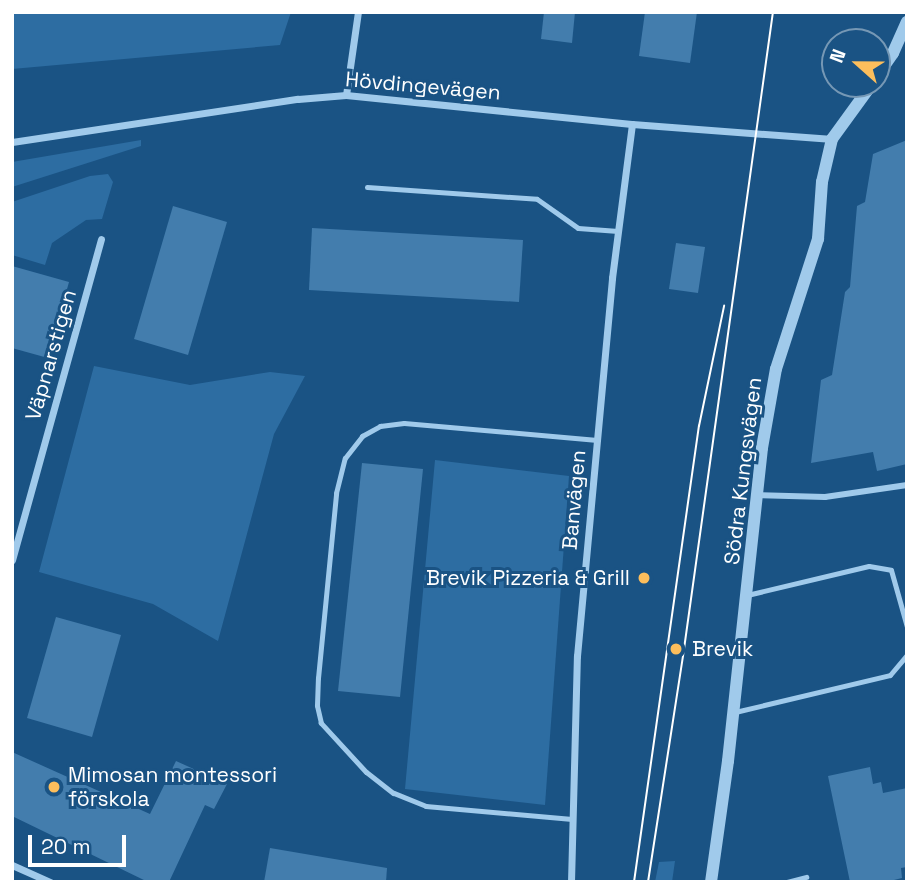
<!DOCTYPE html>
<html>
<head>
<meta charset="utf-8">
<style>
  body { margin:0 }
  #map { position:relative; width:919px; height:894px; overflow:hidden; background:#1a5384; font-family:"Space Grotesk",sans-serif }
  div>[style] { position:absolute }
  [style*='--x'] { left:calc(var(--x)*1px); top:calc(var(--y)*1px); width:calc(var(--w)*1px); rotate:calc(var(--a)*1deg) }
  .green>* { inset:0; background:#2d6da2 }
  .building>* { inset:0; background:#437dad }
  .service>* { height:5px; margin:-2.5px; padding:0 2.5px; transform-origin:2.5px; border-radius:2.5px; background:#a0caeb }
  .pedestrian>* { height:6px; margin:-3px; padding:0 3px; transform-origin:3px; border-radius:3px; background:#a0caeb }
  .minor>* { height:7px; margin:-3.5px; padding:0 3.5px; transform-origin:3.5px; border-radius:3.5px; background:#a0caeb }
  .tertiary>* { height:12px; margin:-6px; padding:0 6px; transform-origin:6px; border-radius:6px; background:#a0caeb }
  .tram>* { height:2px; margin:-1px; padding:0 1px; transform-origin:1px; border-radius:1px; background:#fff }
  .dots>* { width:19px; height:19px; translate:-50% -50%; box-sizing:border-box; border:4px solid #1a5384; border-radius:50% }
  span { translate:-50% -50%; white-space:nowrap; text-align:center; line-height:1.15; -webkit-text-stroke:6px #1a5384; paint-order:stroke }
  .street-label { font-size:21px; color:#fff }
  .poi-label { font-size:21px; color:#fff }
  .right { translate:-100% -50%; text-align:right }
  .left { translate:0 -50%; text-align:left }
  .frame { position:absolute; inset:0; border:14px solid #fff; pointer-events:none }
  .north { position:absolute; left:821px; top:28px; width:70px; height:70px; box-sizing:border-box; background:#1a5384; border:2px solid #7698b5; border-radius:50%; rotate:291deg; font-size:19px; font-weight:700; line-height:28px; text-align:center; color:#fff }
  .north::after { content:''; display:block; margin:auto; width:24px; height:32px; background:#fdbe5c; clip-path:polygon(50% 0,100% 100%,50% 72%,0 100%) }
  .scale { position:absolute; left:28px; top:835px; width:98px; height:32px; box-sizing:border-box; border:4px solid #fff; border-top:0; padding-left:9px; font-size:21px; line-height:24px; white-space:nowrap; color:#fff; -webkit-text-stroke:5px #1a5384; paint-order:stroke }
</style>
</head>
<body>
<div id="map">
  <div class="green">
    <i style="clip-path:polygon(12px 12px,291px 12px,280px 45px,12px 69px)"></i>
    <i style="clip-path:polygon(141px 140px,141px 146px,12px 187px,12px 162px)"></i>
    <i style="clip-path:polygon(108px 174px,113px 182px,102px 219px,86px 220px,52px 243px,45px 265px,12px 255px,12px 202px,90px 176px)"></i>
    <i style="clip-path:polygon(94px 366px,190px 385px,270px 372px,305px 376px,274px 434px,218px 641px,153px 604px,39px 572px)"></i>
    <i style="clip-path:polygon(435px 460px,569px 476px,545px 805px,405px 789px)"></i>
    <i style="clip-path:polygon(675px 861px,672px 882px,655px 882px,659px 862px)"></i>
  </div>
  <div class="building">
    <i style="clip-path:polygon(544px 12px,575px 12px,572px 43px,541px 39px)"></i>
    <i style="clip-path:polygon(645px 12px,697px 12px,690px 63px,639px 56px)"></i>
    <i style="clip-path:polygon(907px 140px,907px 464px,877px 471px,873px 452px,811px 463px,821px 380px,832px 375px,845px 292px,850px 287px,857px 206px,865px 202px,873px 154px)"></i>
    <i style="clip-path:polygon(173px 206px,227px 222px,188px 355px,134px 339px)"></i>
    <i style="clip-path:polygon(312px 228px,523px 240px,519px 302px,309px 290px)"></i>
    <i style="clip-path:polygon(676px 243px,705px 247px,698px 293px,669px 289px)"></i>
    <i style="clip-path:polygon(12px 266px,69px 282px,48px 358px,12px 348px)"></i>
    <i style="clip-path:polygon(362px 463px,423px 469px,400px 697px,338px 691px)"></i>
    <i style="clip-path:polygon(56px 617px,121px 635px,92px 737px,27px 718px)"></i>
    <i style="clip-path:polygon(12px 752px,150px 814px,176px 761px,227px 784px,214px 809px,205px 805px,169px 882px,148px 882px,12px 816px)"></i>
    <i style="clip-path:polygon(870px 767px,873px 784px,881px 782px,883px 793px,907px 788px,907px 867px,901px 868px,902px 878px,886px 882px,850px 882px,828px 776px)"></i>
    <i style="clip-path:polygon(270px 848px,387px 868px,386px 882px,264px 882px)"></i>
  </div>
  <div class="service">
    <i style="--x:367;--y:187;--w:170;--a:4"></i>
    <i style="--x:537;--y:199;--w:50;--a:35.3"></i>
    <i style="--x:578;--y:228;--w:40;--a:4.3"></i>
    <i style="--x:747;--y:595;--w:125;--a:-13.4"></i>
    <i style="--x:869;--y:566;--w:22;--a:10"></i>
    <i style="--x:891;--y:570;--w:59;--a:74.3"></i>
    <i style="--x:735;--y:712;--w:159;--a:-13.4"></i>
    <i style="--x:890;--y:675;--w:26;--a:-50"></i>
    <i style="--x:572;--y:819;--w:147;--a:-174.9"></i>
    <i style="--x:426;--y:806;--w:35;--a:-158"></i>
    <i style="--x:393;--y:793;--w:34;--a:-142"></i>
    <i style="--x:366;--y:772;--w:67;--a:-132.6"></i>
    <i style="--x:321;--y:723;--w:18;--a:-103"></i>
    <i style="--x:317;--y:705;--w:27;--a:-88"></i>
    <i style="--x:318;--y:678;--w:186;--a:-84.4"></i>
    <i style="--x:336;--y:493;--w:36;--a:-76"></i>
    <i style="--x:345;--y:458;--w:28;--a:-52"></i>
    <i style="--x:362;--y:436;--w:21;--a:-29"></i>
    <i style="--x:380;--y:426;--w:24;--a:-7"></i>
    <i style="--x:404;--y:423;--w:194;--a:5"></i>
    <i style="--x:787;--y:882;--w:20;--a:-15"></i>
  </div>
  <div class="pedestrian">
    <i style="--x:757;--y:495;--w:68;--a:1.7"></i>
    <i style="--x:825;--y:497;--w:83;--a:-8.3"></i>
  </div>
  <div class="minor">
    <i style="--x:346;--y:95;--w:84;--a:-81.8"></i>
    <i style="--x:12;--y:142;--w:289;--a:-8.6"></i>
    <i style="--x:298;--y:99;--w:48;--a:-4.8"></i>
    <i style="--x:346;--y:95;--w:287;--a:5.8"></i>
    <i style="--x:632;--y:124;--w:201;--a:4.3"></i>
    <i style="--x:12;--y:560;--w:333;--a:-74.5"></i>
    <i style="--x:12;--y:865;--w:42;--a:24.1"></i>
    <i style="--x:571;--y:882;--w:226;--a:-88.5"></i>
    <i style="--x:577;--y:656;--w:380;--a:-84.7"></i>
    <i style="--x:612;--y:278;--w:155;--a:-82.6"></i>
  </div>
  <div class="tertiary">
    <i style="--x:877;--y:76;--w:28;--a:-55"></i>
    <i style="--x:893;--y:53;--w:34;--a:-66"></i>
    <i style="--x:711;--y:882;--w:122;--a:-82"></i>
    <i style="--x:728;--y:761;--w:315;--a:-83.8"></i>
    <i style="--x:762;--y:448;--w:80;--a:-80"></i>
    <i style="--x:776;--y:369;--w:137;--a:-72.1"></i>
    <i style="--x:818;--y:239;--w:57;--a:-86"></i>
    <i style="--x:822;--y:182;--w:44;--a:-76.9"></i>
    <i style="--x:832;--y:139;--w:68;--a:-54"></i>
  </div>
  <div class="tram">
    <i style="--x:634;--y:882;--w:461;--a:-81.9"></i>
    <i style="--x:699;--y:426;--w:123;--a:-78.2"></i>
    <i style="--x:648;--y:882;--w:236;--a:-81.2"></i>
    <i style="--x:684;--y:649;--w:643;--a:-82.05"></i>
  </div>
  <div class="dots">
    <i style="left:644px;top:578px;background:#fdbe5c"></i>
    <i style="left:676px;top:649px;background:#fdbe5c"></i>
    <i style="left:54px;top:787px;background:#fdbe5c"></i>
  </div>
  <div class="street-label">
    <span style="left:423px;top:86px;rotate:5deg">Hövdingevägen</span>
    <span style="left:51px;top:355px;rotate:-74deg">Väpnarstigen</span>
    <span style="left:743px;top:471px;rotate:-83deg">Södra Kungsvägen</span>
    <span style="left:574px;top:500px;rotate:-85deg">Banvägen</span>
  </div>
  <div class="poi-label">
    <span class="right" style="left:630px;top:578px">Brevik Pizzeria &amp; Grill</span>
    <span class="left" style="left:692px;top:649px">Brevik</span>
    <span class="left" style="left:68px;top:787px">Mimosan montessori<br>förskola</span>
  </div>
  <div class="frame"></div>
  <div class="north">N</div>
  <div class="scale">20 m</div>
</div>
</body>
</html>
